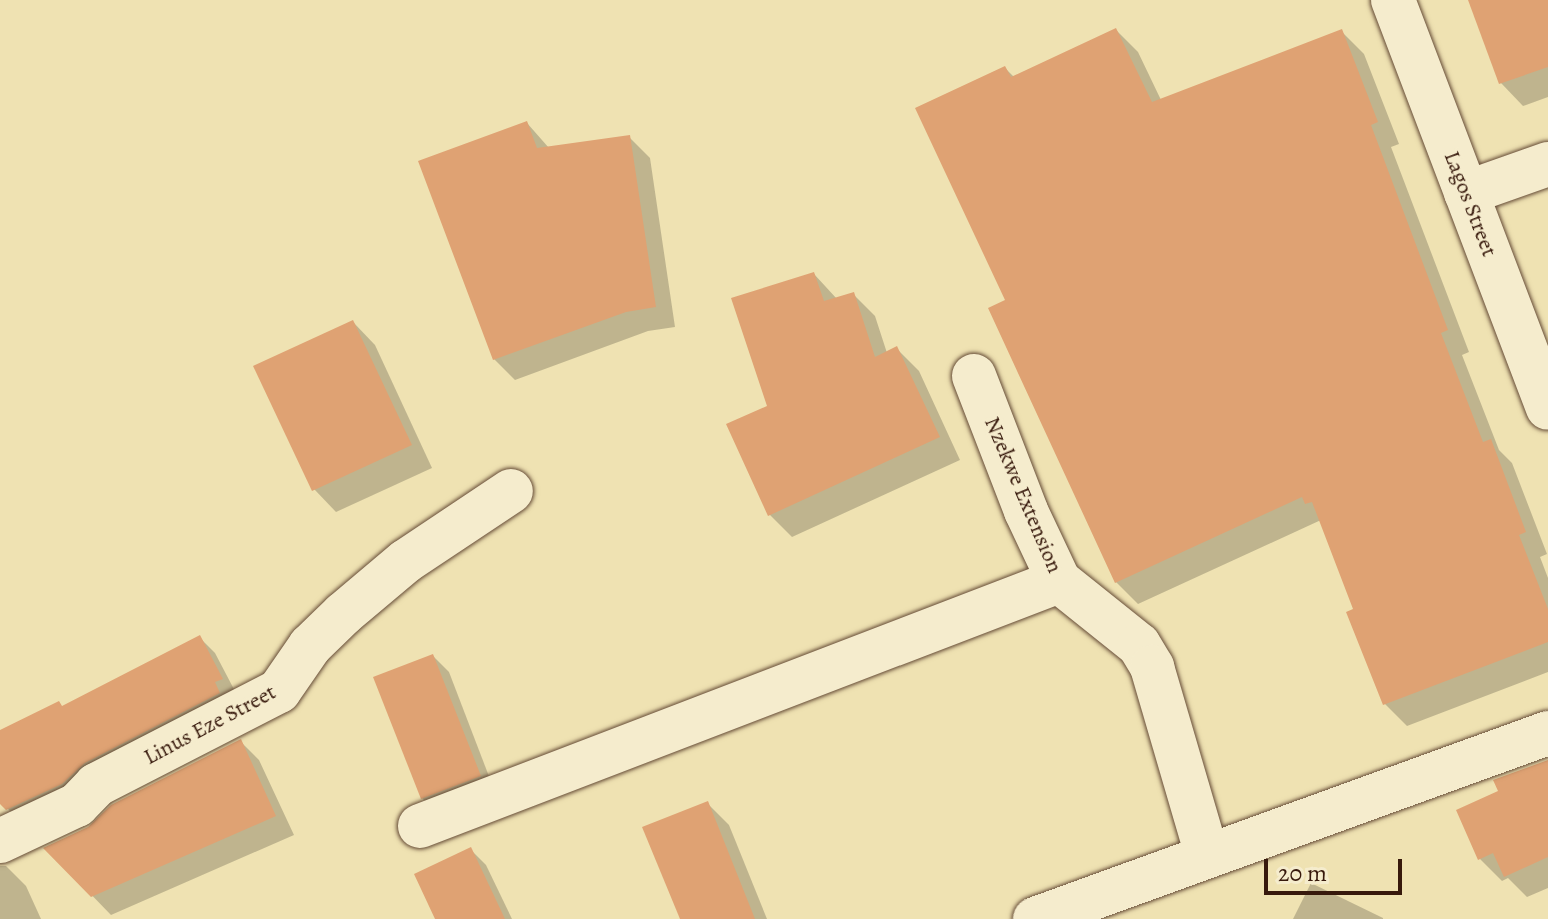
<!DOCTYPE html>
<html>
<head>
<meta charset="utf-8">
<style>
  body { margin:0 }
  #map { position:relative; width:1548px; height:919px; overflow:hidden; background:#efe2b2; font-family:Alegreya,serif }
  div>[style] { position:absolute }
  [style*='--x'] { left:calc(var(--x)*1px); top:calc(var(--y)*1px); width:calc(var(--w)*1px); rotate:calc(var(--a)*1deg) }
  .shadow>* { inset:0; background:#0003 }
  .building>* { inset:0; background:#dfa273 }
  .roads { filter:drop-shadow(0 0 2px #654b36) drop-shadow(0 0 2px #654b36) }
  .street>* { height:44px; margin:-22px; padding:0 22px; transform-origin:22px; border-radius:22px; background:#f5eccd }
  .secondary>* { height:44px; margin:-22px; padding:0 22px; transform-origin:22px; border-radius:22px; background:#f5eccd }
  span { translate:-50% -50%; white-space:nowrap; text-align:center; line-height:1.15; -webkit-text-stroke:6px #f5eccd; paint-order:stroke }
  .street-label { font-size:22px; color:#37190c }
  .scale { position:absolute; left:1264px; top:859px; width:138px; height:36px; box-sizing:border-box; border:4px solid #37190c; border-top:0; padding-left:10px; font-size:24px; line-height:28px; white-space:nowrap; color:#37190c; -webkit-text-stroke:6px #f5eccd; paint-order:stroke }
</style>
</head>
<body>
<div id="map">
  <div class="shadow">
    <i style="clip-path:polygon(1470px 0,1548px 0,1548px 97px,1523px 106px,1501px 83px)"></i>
    <i style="clip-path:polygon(1116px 30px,1138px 52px,1161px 100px,1342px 32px,1364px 54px,1399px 144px,1391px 147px,1469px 352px,1462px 355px,1499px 450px,1512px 463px,1547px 554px,1540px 557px,1548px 578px,1548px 672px,1407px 726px,1385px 704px,1356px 610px,1321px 520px,1138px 604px,1116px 582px,1007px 301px,1005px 68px,1014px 77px)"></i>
    <i style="clip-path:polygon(527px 123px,549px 148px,629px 137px,650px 158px,675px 327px,648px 331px,515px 380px,494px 359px)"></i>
    <i style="clip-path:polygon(814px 274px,837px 299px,853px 294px,875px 316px,887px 353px,897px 349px,919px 371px,960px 460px,792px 537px,770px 515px,769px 407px)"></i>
    <i style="clip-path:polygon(353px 322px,375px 345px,432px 468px,336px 512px,314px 489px)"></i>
    <i style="clip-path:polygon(199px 637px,215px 653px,237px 695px,24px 825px,0 801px,0 732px,63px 708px)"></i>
    <i style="clip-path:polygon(433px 656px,449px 672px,495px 792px,438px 814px,422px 798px)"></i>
    <i style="clip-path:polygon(240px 741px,259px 760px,294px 835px,111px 915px,47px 849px,89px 829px)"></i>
    <i style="clip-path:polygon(1548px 762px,1548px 888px,1527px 897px,1508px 878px,1502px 881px,1480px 859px,1500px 792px)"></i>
    <i style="clip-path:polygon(707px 803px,729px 825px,767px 919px,682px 919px)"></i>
    <i style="clip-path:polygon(471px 850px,486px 865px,512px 919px,438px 919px)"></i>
    <i style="clip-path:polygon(0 866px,6px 866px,26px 886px,41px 919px,0 919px)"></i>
    <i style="clip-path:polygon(1311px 883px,1383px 918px,1383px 919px,1293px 919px)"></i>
  </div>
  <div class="building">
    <i style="clip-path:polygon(1468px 0,1548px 0,1548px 67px,1499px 84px)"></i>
    <i style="clip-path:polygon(1116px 28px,1152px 102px,1342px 29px,1378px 122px,1371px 125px,1448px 330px,1441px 333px,1483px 442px,1491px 439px,1526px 532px,1519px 535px,1548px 609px,1548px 642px,1383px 705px,1346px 612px,1353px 609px,1312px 502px,1305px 504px,1302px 497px,1115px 583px,988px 308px,1005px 300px,915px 108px,1005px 66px,1011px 77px)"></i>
    <i style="clip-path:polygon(527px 121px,537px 148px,630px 135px,656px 307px,626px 312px,493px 360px,418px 161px)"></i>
    <i style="clip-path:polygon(814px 272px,824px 301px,854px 292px,875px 357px,897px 346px,940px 437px,768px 516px,726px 424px,767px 406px,731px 298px)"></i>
    <i style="clip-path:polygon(353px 320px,412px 445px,312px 491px,253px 366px)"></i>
    <i style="clip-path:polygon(200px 635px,223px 679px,215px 682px,220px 693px,85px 763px,62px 784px,6px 810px,0 804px,0 730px,59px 701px,62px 706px)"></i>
    <i style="clip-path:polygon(433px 654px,481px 776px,421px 799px,373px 677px)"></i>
    <i style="clip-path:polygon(241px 739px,276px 816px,91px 897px,43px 848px,88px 827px,111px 805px)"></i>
    <i style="clip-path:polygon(1548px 760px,1548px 857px,1504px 877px,1493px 853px,1478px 860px,1456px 810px,1498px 791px,1493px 780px)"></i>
    <i style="clip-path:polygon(708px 801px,755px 919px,680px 919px,642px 827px)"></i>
    <i style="clip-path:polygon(471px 847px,505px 919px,435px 919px,414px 874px)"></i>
  </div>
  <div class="roads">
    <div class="street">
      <i style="--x:1466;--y:193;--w:87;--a:-19.5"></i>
      <i style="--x:974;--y:376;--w:145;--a:68.9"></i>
      <i style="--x:1026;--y:511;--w:77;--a:64.8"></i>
      <i style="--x:1059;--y:581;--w:102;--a:38.7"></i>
      <i style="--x:1139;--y:645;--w:26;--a:59"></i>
      <i style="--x:1152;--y:667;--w:196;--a:73.7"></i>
      <i style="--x:420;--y:826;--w:684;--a:-20.98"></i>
      <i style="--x:0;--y:841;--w:85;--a:-25.1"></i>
      <i style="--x:77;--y:805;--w:28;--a:-46"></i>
      <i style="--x:96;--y:785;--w:206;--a:-27.2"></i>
      <i style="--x:279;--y:691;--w:55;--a:-55.4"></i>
      <i style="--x:310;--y:646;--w:46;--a:-44.1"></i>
      <i style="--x:343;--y:614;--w:82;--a:-40.1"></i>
      <i style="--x:406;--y:561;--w:126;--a:-33.7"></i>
      <i style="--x:1035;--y:919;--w:546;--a:-19.93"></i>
    </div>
    <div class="secondary">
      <i style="--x:1393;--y:0;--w:436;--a:69.2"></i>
    </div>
  </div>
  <div class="street-label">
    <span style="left:1470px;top:204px;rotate:69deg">Lagos Street</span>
    <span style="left:1023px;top:495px;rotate:67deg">Nzekwe Extension</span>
    <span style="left:210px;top:725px;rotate:-28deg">Linus Eze Street</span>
  </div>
  <div class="scale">20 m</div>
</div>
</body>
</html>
